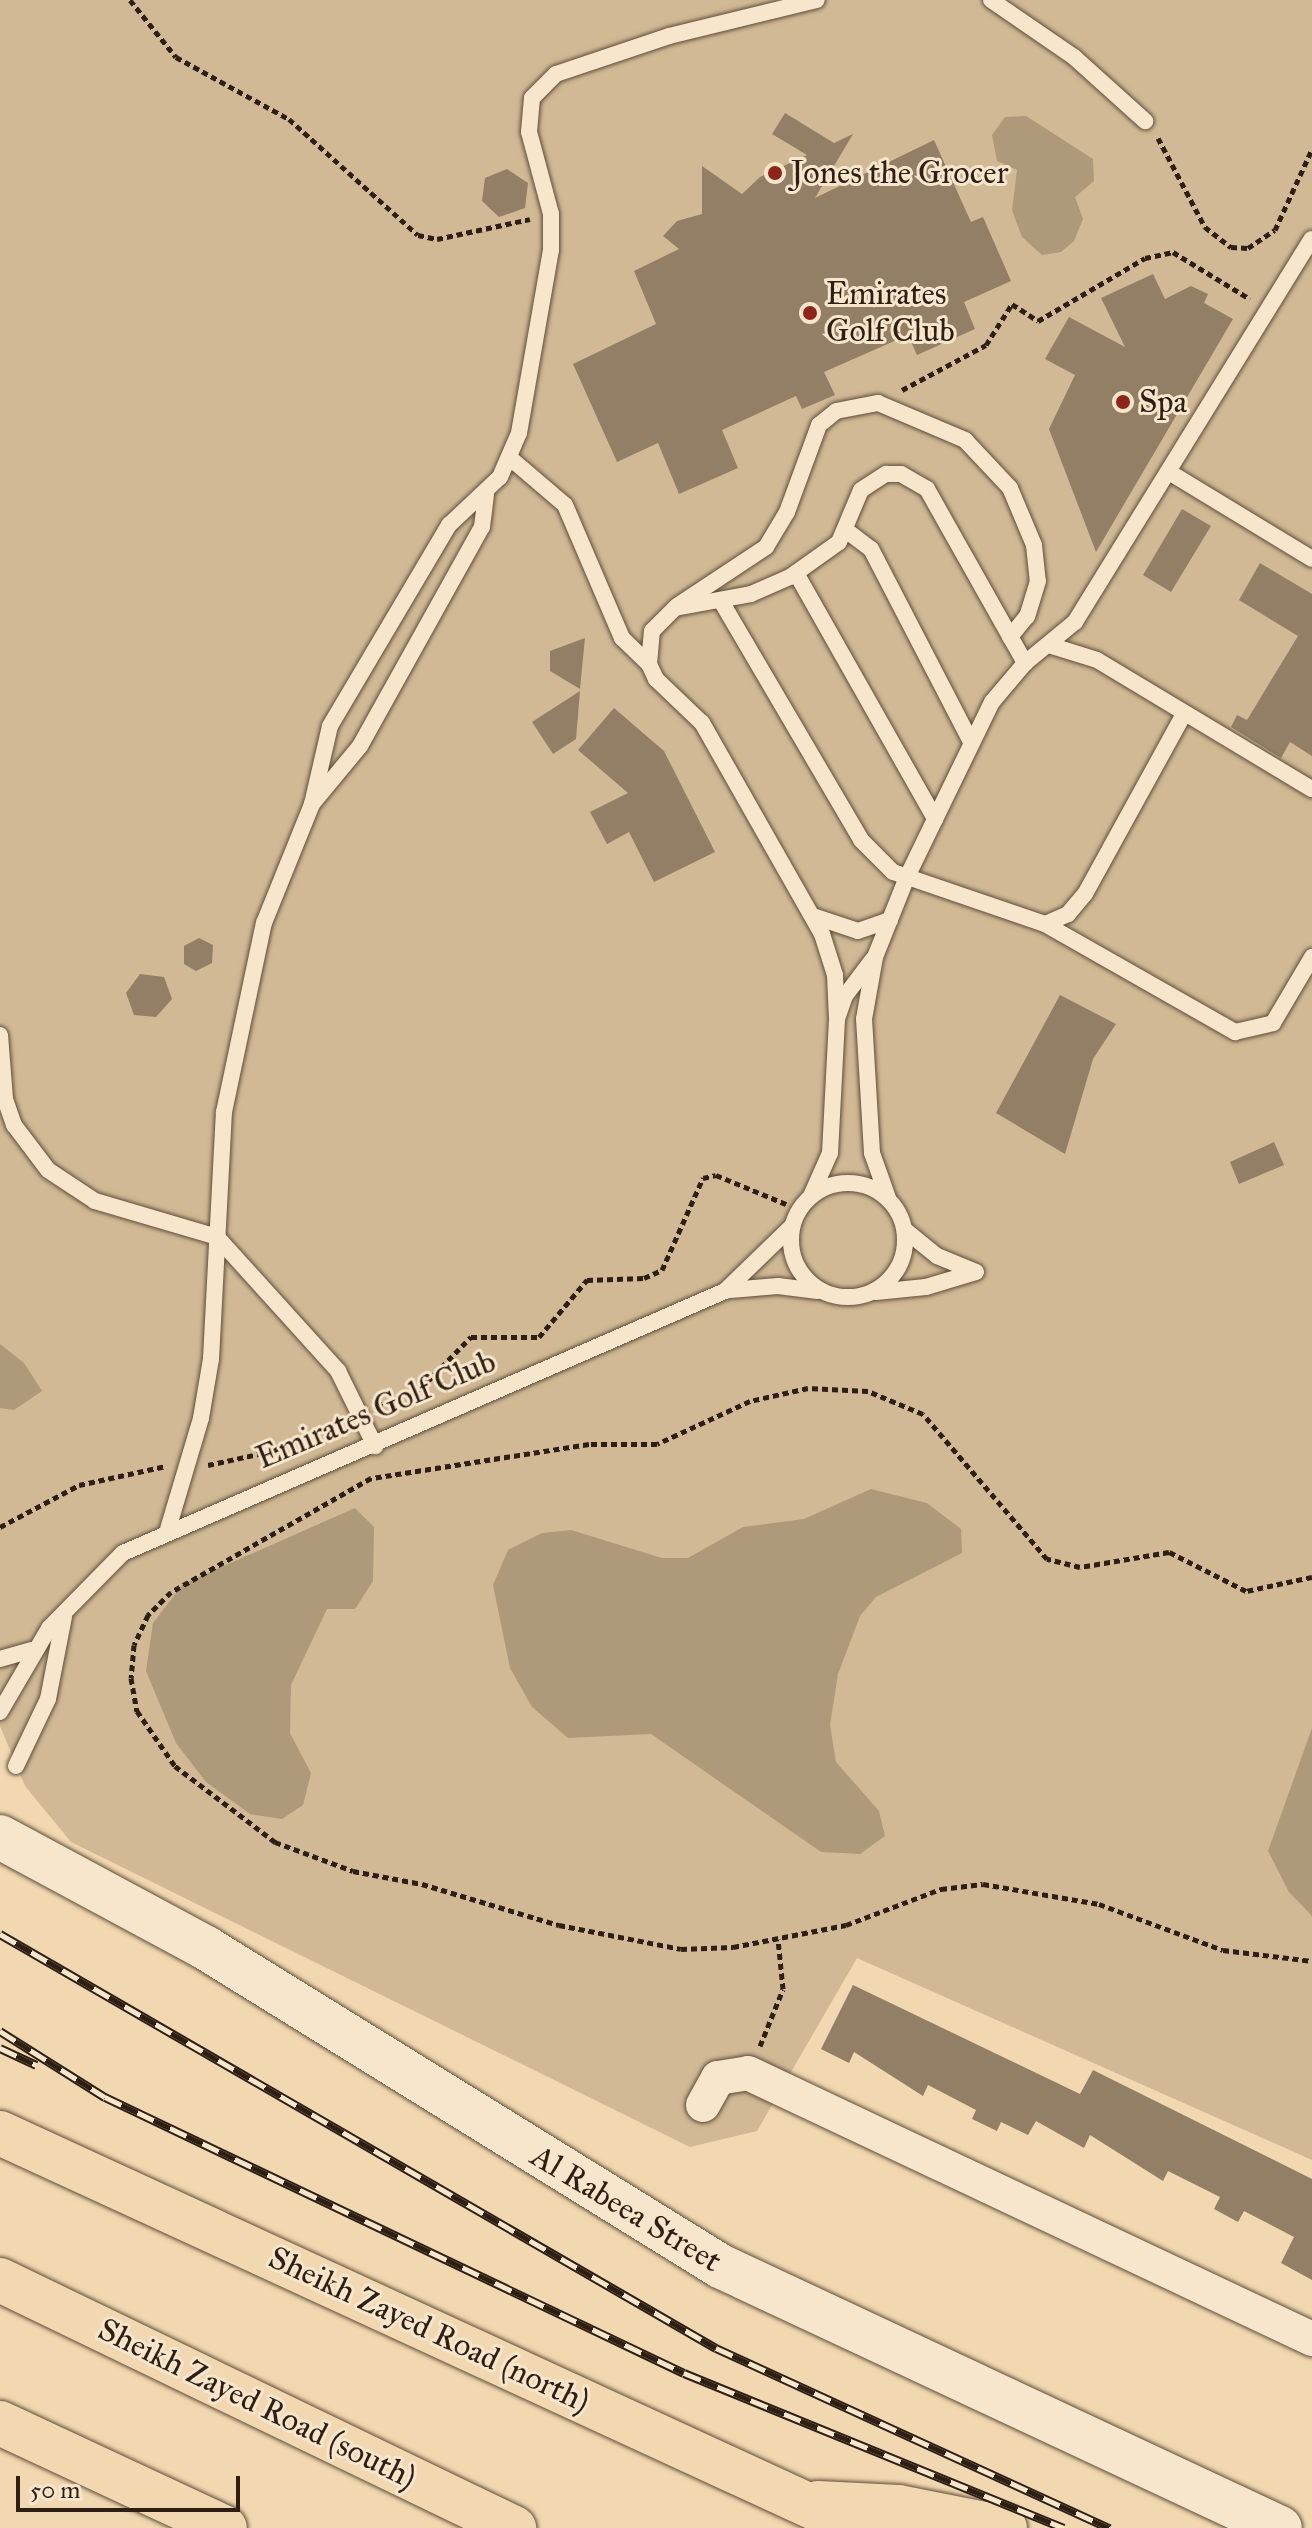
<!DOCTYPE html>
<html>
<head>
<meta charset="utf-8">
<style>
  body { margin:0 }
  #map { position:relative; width:1312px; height:2528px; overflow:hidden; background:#f2d8b0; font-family:"IM FELL Great Primer",serif }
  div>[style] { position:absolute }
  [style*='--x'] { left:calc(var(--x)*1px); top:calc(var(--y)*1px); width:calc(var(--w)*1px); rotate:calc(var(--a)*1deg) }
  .green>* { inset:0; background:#d1b995 }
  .water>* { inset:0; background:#af997b }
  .building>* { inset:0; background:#937f65 }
  .path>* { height:5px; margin-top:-2.5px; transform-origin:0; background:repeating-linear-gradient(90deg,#2d1f13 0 6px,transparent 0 10px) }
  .roads { filter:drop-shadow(0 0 2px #5e4d3a) drop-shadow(0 0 2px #5e4d3a) }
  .lane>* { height:16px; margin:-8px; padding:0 8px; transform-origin:8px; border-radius:8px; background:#f7e6cc }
  .lane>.ring { margin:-8px; padding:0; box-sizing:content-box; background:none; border:16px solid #f7e6cc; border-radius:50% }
  .street>* { height:34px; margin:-17px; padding:0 17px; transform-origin:17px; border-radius:17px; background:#f7e6cc }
  .secondary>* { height:44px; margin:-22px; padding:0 22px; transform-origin:22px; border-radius:22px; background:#f7e6cc }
  .highway>* { height:44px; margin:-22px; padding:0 22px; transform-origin:22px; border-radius:22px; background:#f2d8b0 }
  .rail>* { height:9px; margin-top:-4.5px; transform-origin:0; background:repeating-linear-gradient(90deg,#f7e6cc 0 18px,#2d1f13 0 36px); box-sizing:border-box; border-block:2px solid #2d1f13 }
  .dots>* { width:22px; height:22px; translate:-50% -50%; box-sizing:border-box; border:4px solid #f7e6cc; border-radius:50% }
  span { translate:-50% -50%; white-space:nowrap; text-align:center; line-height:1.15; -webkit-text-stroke:6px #f7e6cc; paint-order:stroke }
  .poi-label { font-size:32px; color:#2d1f13 }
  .left { translate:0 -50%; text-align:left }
  .street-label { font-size:32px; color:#2d1f13 }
  .scale { position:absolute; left:16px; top:2476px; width:224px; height:36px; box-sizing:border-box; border:4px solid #2d1f13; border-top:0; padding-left:10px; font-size:24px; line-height:28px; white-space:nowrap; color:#2d1f13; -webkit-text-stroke:6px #f7e6cc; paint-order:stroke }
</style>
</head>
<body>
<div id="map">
  <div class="green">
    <i style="clip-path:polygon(0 0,1312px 0,1312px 2160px,857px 1958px,757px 2131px,690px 2147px,71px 1842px,25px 1786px,0 1726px)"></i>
  </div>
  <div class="water">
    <i style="clip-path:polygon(1026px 116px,1093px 159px,1094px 181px,1075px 197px,1083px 219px,1074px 241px,1061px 252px,1042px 255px,1022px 237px,1012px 210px,1017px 170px,997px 161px,992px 135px,1005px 117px)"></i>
    <i style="clip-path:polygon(0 1344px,24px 1363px,42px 1391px,14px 1410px,0 1408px)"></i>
    <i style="clip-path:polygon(871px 1489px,927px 1503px,961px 1529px,962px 1553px,876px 1597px,860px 1616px,838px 1674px,830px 1725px,836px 1762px,879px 1811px,885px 1836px,860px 1854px,821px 1852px,651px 1734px,568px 1738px,532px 1707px,510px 1668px,493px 1585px,508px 1550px,542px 1533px,571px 1530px,662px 1558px,688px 1558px,743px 1527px,804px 1519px)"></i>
    <i style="clip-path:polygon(355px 1508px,374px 1527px,373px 1581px,355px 1609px,327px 1609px,291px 1685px,290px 1733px,311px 1773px,303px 1805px,282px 1819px,250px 1814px,206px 1782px,176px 1743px,146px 1671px,153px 1623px,183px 1584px)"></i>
    <i style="clip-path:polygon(1312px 1728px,1312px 1916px,1289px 1892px,1268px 1851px)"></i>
  </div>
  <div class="building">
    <i style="clip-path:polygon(785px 113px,834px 143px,853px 134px,815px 198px,934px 140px,971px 222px,983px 217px,1011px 281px,964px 302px,975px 329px,917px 355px,908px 335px,824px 372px,835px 395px,802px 409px,796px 396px,722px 430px,738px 468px,679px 494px,658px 443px,617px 462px,573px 364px,656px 324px,634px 271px,679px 249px,663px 236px,677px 221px,702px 214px,702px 166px,742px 194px,760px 177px,807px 155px,772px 134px)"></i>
    <i style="clip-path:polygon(507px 169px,528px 183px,525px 208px,499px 217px,482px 201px,485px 178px)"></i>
    <i style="clip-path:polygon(1153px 274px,1165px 299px,1191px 286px,1208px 294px,1204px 303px,1233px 319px,1096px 552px,1049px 429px,1075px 375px,1045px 359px,1069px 317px,1125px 347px,1101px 298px)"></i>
    <i style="clip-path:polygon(1182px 509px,1211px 526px,1171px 592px,1143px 575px)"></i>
    <i style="clip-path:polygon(1260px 563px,1312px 594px,1312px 756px,1290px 742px,1281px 758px,1231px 727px,1237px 715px,1247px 720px,1298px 636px,1239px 600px)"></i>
    <i style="clip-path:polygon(585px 638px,580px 689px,550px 671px,550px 651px)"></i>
    <i style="clip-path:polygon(580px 691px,576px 739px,553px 754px,532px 722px)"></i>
    <i style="clip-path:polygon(614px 708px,664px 751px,715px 852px,654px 882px,629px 832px,607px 844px,590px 812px,628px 793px,578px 750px)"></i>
    <i style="clip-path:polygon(199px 938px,213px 945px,212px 963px,196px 971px,184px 964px,184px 946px)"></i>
    <i style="clip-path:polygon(140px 974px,164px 977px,172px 999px,156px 1017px,134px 1015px,126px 993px)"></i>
    <i style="clip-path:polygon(1060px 995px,1116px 1024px,1093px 1059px,1065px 1154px,996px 1113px)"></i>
    <i style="clip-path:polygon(1274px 1142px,1284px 1165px,1239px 1184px,1230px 1162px)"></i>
    <i style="clip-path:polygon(853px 1985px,1080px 2094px,1093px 2070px,1312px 2179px,1312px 2280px,1281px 2263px,1294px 2237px,1244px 2211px,1238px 2222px,1214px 2209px,1220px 2197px,1168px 2171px,1163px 2181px,1090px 2135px,1084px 2148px,1036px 2121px,1028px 2135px,1001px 2122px,997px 2131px,972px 2119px,976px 2110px,928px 2085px,923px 2096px,854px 2052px,849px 2063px,821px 2049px)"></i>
  </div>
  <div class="path">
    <i style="--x:130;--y:0;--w:73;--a:51.1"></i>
    <i style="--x:176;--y:57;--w:129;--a:28.8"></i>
    <i style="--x:289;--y:119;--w:173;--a:42"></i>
    <i style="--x:418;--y:235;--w:19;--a:12"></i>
    <i style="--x:437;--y:239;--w:95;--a:-12.1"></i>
    <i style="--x:1158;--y:138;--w:101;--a:62.2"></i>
    <i style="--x:1205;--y:227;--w:33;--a:38"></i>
    <i style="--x:1231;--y:247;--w:17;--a:3"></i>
    <i style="--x:1248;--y:248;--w:32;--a:-34"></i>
    <i style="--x:1275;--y:230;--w:89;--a:-65.4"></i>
    <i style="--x:902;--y:390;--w:95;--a:-28.2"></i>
    <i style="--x:986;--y:345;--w:49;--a:-57.6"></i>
    <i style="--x:1012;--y:304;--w:31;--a:33"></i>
    <i style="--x:1038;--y:321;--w:124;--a:-30.5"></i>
    <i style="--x:1145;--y:258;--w:29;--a:-12"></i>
    <i style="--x:1173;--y:252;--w:90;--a:31.4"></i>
    <i style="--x:377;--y:1406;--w:46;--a:-21.6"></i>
    <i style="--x:420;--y:1389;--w:73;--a:-45.6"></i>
    <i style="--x:471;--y:1337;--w:68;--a:0"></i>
    <i style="--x:539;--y:1337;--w:75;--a:-49.9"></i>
    <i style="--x:587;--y:1280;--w:57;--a:-2"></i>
    <i style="--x:644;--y:1278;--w:20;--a:-24"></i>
    <i style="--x:662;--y:1270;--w:101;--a:-66"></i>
    <i style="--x:703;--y:1178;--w:13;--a:-13"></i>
    <i style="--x:716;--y:1175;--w:76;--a:22.5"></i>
    <i style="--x:208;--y:1465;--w:66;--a:-12.3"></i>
    <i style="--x:272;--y:1451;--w:72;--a:-23.7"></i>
    <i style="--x:0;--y:1527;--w:89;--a:-28"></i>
    <i style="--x:79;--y:1485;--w:89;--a:-12.3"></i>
    <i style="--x:1312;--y:1577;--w:67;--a:168"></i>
    <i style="--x:1246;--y:1591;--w:86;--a:-153.1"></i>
    <i style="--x:1169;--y:1552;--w:90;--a:170.4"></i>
    <i style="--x:1080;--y:1567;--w:34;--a:-166"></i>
    <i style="--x:1047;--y:1559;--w:191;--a:-130.5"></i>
    <i style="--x:923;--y:1414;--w:60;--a:-157.3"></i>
    <i style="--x:868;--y:1391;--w:60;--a:-177.1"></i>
    <i style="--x:808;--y:1388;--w:59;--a:167.4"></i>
    <i style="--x:750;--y:1401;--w:102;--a:155.2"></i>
    <i style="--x:657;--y:1444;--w:68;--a:180"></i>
    <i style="--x:589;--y:1444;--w:221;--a:171.1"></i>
    <i style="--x:371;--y:1478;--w:230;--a:150.3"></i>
    <i style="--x:171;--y:1592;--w:33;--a:135"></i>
    <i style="--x:148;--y:1615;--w:33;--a:115"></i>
    <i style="--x:134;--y:1645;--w:33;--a:95"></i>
    <i style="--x:131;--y:1678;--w:34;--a:80"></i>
    <i style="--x:137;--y:1711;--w:67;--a:55.4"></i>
    <i style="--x:175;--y:1766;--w:126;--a:37.2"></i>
    <i style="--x:275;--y:1842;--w:83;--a:20.4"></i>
    <i style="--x:353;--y:1871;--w:70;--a:10.7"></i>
    <i style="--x:422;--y:1884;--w:143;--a:16.7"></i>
    <i style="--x:559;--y:1925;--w:124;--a:11.1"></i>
    <i style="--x:681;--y:1949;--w:52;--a:-2.2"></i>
    <i style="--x:733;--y:1947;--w:115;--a:-11"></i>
    <i style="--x:846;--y:1925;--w:102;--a:-20.8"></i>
    <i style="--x:941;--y:1889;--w:42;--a:-6.8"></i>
    <i style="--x:983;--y:1884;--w:118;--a:9.8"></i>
    <i style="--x:1099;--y:1904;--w:132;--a:20.4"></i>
    <i style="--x:1223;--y:1950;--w:90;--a:7"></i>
    <i style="--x:760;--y:2046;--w:61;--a:-68"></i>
    <i style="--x:783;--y:1989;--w:50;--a:-95.7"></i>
  </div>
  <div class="roads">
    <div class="lane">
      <i style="--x:991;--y:0;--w:101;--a:34.5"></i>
      <i style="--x:1074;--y:57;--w:96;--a:42"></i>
      <i style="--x:510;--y:458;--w:72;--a:40.5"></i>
      <i style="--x:565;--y:505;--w:145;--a:66.8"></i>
      <i style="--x:622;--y:638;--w:37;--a:44"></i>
      <i style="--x:1169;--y:472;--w:167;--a:31.3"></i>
      <i style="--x:847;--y:531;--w:30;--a:37"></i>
      <i style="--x:871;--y:549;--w:217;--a:62.6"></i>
      <i style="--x:796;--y:573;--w:283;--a:60.5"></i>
      <i style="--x:721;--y:601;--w:277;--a:59.6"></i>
      <i style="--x:861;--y:840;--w:45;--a:45"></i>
      <i style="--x:893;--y:872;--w:161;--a:18.9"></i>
      <i style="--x:1045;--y:924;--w:219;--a:29.6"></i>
      <i style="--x:1235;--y:1032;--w:39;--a:-13"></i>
      <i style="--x:1273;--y:1023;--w:77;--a:-59.4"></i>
      <i style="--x:677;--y:606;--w:107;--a:-33.5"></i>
      <i style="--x:766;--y:547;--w:41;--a:-59"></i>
      <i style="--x:787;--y:512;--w:93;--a:-69.8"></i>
      <i style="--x:819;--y:425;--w:22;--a:-39"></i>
      <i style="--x:836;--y:411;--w:43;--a:-10.8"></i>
      <i style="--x:878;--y:403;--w:95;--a:23"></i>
      <i style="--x:965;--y:440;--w:66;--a:46.8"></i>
      <i style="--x:1010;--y:488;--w:62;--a:67.2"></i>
      <i style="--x:1034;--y:545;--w:36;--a:84"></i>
      <i style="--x:1038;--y:581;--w:37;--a:107"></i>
      <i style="--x:1027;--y:616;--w:27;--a:129"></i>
      <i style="--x:1049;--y:645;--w:50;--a:17.4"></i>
      <i style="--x:1097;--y:660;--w:251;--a:31"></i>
      <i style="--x:312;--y:804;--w:75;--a:-50.4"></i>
      <i style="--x:360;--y:746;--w:251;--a:-60.9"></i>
      <i style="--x:482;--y:527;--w:33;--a:-83"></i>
      <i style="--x:813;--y:916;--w:47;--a:18.4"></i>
      <i style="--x:858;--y:931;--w:34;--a:-19"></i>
      <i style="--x:1045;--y:924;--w:25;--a:-23"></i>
      <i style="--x:1068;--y:914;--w:26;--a:-50"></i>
      <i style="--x:1085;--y:894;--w:203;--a:-61.2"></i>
      <i style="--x:837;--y:1019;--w:44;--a:-92.6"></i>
      <i style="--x:835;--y:975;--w:43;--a:-107.6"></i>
      <i style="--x:822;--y:934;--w:243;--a:-119.6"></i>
      <i style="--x:702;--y:723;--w:64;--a:-136.3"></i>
      <i style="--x:656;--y:679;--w:17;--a:-115"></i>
      <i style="--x:649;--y:664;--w:33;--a:-85"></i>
      <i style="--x:652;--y:631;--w:33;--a:-45"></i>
      <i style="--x:675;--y:608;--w:77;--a:-10.4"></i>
      <i style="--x:751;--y:594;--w:43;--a:-23.6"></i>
      <i style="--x:790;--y:577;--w:60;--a:-35.5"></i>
      <i style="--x:839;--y:542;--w:56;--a:-67.1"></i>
      <i style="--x:861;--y:490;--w:30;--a:-33"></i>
      <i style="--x:886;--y:474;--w:15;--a:0"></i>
      <i style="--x:901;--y:474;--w:30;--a:30"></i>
      <i style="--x:927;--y:489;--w:200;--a:60.6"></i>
      <i style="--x:0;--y:1035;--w:64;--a:85.5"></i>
      <i style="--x:5;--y:1099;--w:28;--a:71"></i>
      <i style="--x:14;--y:1125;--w:56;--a:52.9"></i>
      <i style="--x:48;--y:1170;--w:56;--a:33.4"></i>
      <i style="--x:95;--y:1201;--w:127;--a:16.4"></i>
      <i style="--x:217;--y:1237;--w:181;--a:47.9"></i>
      <i style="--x:338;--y:1371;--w:84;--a:63.7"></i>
      <i class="ring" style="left:791px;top:1183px;width:98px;height:98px"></i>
      <i style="--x:811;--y:1196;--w:47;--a:-66.2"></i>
      <i style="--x:830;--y:1153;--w:134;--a:-87"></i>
      <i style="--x:837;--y:1019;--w:24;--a:-71"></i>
      <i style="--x:845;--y:996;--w:46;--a:-52.9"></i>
      <i style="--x:888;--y:1198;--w:48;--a:-109.6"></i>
      <i style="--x:872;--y:1153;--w:134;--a:-93.4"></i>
      <i style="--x:864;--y:1019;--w:63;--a:-79.9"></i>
      <i style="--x:875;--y:957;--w:86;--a:-68.2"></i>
      <i style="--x:907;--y:877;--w:195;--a:-64.1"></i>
      <i style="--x:992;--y:702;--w:51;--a:-49.8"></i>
      <i style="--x:1025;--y:663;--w:65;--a:-39.4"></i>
      <i style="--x:1075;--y:622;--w:450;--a:-58.3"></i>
      <i style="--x:905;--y:1230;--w:41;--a:39.1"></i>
      <i style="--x:937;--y:1256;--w:42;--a:22.3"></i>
      <i style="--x:730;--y:1290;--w:48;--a:-4.8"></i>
      <i style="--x:778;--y:1286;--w:40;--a:7.1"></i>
      <i style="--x:876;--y:1292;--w:50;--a:-5.7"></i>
      <i style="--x:926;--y:1287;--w:52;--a:-16.7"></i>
      <i style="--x:168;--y:1529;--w:116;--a:-73.4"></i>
      <i style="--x:201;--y:1418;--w:60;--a:-80.4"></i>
      <i style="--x:211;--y:1359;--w:247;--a:-87"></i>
      <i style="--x:224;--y:1112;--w:193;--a:-78.1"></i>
      <i style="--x:264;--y:923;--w:128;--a:-68"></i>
      <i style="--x:312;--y:804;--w:80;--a:-77"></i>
      <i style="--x:330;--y:726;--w:234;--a:-59.4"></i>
      <i style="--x:449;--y:525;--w:70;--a:-43.3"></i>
      <i style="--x:500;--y:477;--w:48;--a:-66.6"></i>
      <i style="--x:519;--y:433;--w:186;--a:-80.1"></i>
      <i style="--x:551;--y:250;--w:36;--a:-90"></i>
      <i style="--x:551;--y:214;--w:85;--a:-105"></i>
      <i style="--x:529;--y:132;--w:34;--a:-85"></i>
      <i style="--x:532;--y:98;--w:34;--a:-45"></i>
      <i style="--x:556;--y:74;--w:119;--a:-18.6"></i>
      <i style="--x:669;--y:36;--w:152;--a:-13.7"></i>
      <i style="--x:0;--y:1659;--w:33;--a:-16"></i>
      <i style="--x:0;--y:1712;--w:97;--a:-59.7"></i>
      <i style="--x:49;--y:1628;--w:105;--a:-45.4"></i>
      <i style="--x:123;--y:1553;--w:657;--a:-23.52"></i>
      <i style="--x:725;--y:1291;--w:93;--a:-44.1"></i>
      <i style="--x:16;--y:1766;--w:74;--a:-64.5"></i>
      <i style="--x:48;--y:1699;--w:84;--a:-79"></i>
    </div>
    <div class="street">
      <i style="--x:703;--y:2105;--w:31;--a:-61"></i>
      <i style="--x:718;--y:2078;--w:30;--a:-9"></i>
      <i style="--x:748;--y:2073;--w:624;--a:25.25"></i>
    </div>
    <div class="secondary">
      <i style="--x:0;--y:1837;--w:234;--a:28.3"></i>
      <i style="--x:206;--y:1948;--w:604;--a:31.74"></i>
      <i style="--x:720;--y:2266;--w:618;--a:25.07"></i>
    </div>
    <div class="highway">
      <i style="--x:0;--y:2133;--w:945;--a:24.72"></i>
      <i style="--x:0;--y:2280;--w:571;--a:25.76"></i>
      <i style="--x:0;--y:2423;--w:248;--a:25"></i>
      <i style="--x:818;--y:2503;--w:81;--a:2.8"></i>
      <i style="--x:899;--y:2507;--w:108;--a:11.2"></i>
    </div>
  </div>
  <div class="rail">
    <i style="--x:0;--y:1934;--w:827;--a:30.04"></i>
    <i style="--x:716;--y:2348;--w:433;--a:24.6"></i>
    <i style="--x:0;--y:2031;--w:124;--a:32.2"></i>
    <i style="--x:105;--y:2097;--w:641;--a:25.49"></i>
    <i style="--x:684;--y:2373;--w:410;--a:22.2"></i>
    <i style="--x:0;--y:2048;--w:40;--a:25"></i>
  </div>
  <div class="dots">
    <i style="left:775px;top:173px;background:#8f2418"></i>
    <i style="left:810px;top:313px;background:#8f2418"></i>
    <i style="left:1123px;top:402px;background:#8f2418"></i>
  </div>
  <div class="poi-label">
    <span class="left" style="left:791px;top:173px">Jones the Grocer</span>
    <span class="left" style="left:826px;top:313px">Emirates<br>Golf Club</span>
    <span class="left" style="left:1139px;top:402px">Spa</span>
  </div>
  <div class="street-label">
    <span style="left:376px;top:1410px;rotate:-23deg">Emirates Golf Club</span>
    <span style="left:626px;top:2209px;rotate:31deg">Al Rabeea Street</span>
    <span style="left:429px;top:2330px;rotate:25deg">Sheikh Zayed Road (north)</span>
    <span style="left:257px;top:2404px;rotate:26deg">Sheikh Zayed Road (south)</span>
  </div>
  <div class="scale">50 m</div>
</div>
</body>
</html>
